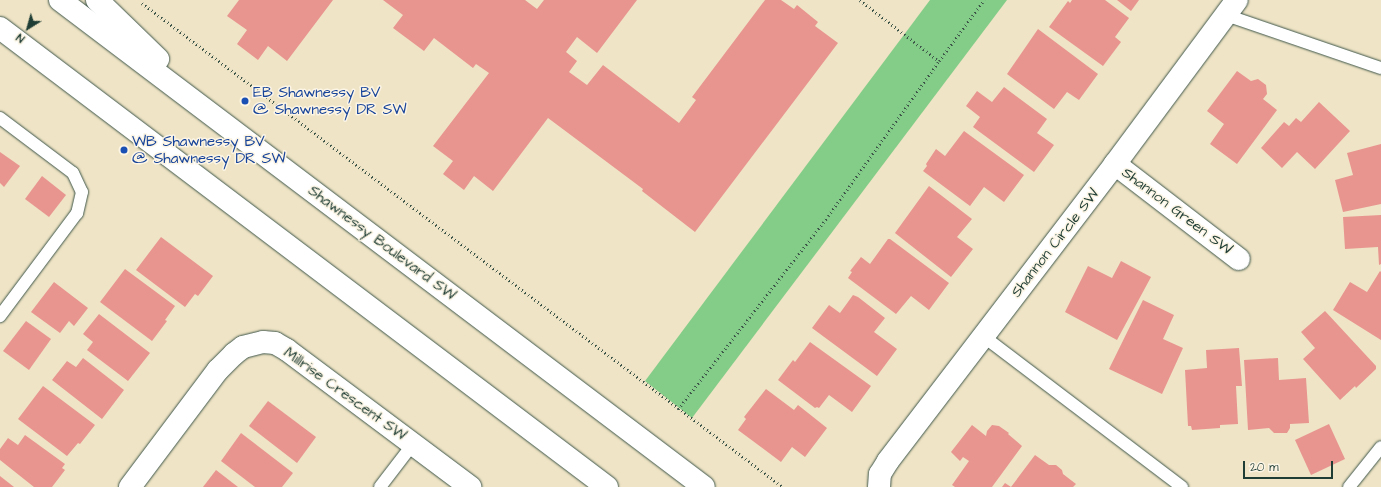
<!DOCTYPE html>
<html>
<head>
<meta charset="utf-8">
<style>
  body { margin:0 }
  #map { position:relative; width:1381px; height:487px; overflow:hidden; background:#efe4c5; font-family:"Architects Daughter",sans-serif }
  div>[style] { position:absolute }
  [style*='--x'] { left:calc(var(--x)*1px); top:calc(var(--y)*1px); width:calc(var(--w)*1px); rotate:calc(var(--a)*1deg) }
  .green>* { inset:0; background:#84cd89 }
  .building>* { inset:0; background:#e8958f }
  .path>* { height:2.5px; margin-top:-1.25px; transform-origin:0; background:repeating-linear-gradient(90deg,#3e564a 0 1px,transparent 0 4px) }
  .roads { filter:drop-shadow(0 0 1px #3e564a) drop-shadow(0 0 1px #3e564a) }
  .service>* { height:12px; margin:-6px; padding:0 6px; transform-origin:6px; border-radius:6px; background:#fff }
  .minor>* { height:22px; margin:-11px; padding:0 11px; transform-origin:11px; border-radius:11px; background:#fff }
  .secondary>* { height:22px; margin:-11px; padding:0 11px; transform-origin:11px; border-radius:11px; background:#fff }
  .dots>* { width:11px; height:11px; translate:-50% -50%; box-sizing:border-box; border:2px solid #fcf5e5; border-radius:50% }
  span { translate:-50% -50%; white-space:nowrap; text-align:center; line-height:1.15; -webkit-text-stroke:3px #fcf5e5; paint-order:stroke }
  .transit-label { font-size:15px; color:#164399 }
  .left { translate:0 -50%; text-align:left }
  .street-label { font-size:15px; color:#1f3d34 }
  .north { position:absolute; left:8px; top:8px; width:40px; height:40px; -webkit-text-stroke:3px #fcf5e5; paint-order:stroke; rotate:217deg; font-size:11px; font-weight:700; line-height:16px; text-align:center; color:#1f3d34 }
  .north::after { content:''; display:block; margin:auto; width:14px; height:18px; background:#1f3d34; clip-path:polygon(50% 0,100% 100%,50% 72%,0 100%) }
  .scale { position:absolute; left:1243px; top:461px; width:90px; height:18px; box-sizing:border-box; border:2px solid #1f3d34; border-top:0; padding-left:5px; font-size:12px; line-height:14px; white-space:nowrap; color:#1f3d34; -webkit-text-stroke:3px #fcf5e5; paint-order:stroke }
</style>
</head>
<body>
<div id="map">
  <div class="green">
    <i style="clip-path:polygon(930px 0,1007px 0,692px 418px,645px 381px)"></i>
  </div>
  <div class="building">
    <i style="clip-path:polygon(239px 0,333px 0,287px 61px,268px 46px,258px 60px,237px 44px,247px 30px,227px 16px)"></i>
    <i style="clip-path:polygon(383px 0,525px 0,537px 9px,544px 0,637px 0,597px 53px,577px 37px,566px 52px,577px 61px,569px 72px,587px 85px,603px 65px,679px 123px,696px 100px,692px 97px,765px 0,781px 0,794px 9px,797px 5px,818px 22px,815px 26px,838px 43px,695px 232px,642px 191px,643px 189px,548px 118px,493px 191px,474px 176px,464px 190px,443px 174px,453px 161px,433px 146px,489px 73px,476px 64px,473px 68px,434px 38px,424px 51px,393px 28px,403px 15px)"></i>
    <i style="clip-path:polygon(1072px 0,1105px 0,1129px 18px,1115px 37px,1121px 42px,1103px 66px,1049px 27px,1068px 1px,1070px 3px)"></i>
    <i style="clip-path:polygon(1117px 0,1139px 0,1131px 11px)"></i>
    <i style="clip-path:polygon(1038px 29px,1098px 74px,1079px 100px,1067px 92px,1054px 109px,1007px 74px)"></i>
    <i style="clip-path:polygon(1237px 71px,1251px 81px,1258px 79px,1266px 85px,1267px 94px,1263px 99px,1277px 110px,1237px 164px,1210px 144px,1224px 124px,1207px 111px)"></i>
    <i style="clip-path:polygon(1004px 87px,1047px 119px,1037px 133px,1054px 145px,1034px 172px,973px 127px,980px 117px,966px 106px,977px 91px,992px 102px)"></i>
    <i style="clip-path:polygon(1319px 102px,1350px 131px,1315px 169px,1297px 152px,1282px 168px,1261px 148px,1284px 122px,1289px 126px,1296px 118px,1301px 122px)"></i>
    <i style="clip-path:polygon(964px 131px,1024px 175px,1004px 202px,984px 187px,970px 206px,923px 171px,927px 166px,926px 164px,936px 149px,945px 156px)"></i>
    <i style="clip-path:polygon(1381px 144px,1381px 204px,1343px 212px,1335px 180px,1353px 175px,1347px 153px)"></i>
    <i style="clip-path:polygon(0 152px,20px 166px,4px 187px,0 183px)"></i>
    <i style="clip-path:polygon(42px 176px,66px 195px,49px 217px,25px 199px)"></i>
    <i style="clip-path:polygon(929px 186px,972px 219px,957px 237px,973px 249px,951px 277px,895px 233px)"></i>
    <i style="clip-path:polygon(1381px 215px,1381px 264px,1379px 265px,1378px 247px,1345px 249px,1343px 217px)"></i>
    <i style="clip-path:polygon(161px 237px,213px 276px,198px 296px,195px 294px,185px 307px,136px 270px)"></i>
    <i style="clip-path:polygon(888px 239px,890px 239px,949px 283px,929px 310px,911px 296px,896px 314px,848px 278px,852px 272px,850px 271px,861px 257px,870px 264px)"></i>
    <i style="clip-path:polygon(1121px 261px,1151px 277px,1117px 340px,1065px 312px,1088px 266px,1112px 278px)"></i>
    <i style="clip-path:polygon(125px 269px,175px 306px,165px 320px,167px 321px,152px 341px,100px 302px)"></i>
    <i style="clip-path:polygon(1380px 271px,1381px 272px,1381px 340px,1333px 310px,1350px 282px,1367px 292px)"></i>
    <i style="clip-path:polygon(54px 282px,88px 308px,74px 326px,69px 321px,60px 333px,31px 312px)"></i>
    <i style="clip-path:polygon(853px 295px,858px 297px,885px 318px,874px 332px,897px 349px,877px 376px,812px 328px,829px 305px,840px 313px)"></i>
    <i style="clip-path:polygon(1143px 300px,1174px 315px,1163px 339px,1183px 348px,1162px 394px,1109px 369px)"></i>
    <i style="clip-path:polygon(1325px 311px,1376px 366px,1376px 369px,1356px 388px,1355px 386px,1340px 400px,1303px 359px,1315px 348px,1301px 332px)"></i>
    <i style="clip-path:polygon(99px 314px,150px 353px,128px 381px,87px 350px,93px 342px,83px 334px)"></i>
    <i style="clip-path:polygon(26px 321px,51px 339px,29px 370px,3px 351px)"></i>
    <i style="clip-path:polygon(810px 342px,871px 386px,852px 412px,829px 395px,819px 408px,817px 407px,815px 408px,778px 380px,793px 360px,795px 362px)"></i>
    <i style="clip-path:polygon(1239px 348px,1242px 386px,1236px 386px,1238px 424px,1220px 425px,1220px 428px,1192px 430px,1191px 426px,1188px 426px,1185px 370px,1207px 368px,1206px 350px)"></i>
    <i style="clip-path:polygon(83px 358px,124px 390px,102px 419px,52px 380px,67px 361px,76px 367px)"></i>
    <i style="clip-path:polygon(1278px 358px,1279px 380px,1306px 378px,1309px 423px,1290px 424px,1290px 428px,1287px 433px,1274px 433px,1269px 428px,1248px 430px,1244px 360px)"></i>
    <i style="clip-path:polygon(43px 386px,95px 425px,80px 444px,78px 443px,67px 456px,18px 419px)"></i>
    <i style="clip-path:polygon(766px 389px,794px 410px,798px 405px,827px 428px,805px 457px,792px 447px,781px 462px,738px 430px,746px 419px,744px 417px)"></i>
    <i style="clip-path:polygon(268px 401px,316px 437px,297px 463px,249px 426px)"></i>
    <i style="clip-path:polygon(1329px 424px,1345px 459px,1311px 475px,1295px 440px)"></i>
    <i style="clip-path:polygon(972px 425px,986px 436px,987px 431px,992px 425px,999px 426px,1009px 433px,1008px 434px,1022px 446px,992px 487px,955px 487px,952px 485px,969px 461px,963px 457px,960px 461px,951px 452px)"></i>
    <i style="clip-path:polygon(241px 433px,293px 473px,282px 487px,255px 487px,221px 461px)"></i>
    <i style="clip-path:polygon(25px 435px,65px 464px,62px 468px,65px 470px,52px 487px,34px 487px,0 460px,0 449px,8px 438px,18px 445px)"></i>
    <i style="clip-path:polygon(1035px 455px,1049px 465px,1056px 465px,1062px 470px,1063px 474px,1076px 484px,1073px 487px,1002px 487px,1005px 483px,1011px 487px)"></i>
    <i style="clip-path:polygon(216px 470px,238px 487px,203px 487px)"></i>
    <i style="clip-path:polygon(0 476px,14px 487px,0 487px)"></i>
  </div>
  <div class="path">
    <i style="--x:860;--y:0;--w:100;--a:37.7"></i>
    <i style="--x:142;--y:3;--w:803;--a:37.06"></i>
    <i style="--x:678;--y:409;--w:244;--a:-52.1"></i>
    <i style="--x:828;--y:216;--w:191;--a:-54.4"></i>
    <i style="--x:939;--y:61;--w:76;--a:-53.6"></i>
  </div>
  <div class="roads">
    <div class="service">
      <i style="--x:1226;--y:15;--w:164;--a:18.9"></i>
      <i style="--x:0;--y:118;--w:91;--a:37"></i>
      <i style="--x:73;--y:173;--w:21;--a:65"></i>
      <i style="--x:82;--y:192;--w:22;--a:103"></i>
      <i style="--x:77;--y:213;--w:129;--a:126.8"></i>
      <i style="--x:983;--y:336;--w:250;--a:37.2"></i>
      <i style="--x:380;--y:487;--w:54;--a:-52.5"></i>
      <i style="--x:1349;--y:487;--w:51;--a:-51.3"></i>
    </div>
    <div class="minor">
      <i style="--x:1115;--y:164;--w:156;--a:37.5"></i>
      <i style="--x:130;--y:487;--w:146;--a:-53.1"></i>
      <i style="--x:218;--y:370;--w:23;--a:-45"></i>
      <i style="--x:234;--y:354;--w:11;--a:-38"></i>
      <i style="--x:243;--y:347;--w:21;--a:-14"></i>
      <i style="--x:263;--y:342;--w:12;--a:5"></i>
      <i style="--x:275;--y:343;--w:14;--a:30"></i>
      <i style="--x:287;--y:350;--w:229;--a:36.8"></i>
      <i style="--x:879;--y:487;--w:13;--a:-86"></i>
      <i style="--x:880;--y:474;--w:15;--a:-58"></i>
      <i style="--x:888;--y:461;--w:374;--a:-52.6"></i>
      <i style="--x:1115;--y:164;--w:204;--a:-53.4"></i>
    </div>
    <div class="secondary">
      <i style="--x:60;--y:0;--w:807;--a:37.1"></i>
      <i style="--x:97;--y:0;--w:85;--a:44"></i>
      <i style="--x:0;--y:28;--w:761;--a:37.1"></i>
    </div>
  </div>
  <div class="dots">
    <i style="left:245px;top:101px;background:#1a4fb4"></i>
    <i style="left:124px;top:150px;background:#1a4fb4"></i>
  </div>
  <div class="transit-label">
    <span class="left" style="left:253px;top:101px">EB Shawnessy BV<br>@ Shawnessy DR SW</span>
    <span class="left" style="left:132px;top:150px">WB Shawnessy BV<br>@ Shawnessy DR SW</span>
  </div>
  <div class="street-label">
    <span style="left:1177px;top:211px;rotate:37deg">Shannon Green SW</span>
    <span style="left:382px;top:243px;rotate:37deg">Shawnessy Boulevard SW</span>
    <span style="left:1055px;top:243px;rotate:-52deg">Shannon Circle SW</span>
    <span style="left:345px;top:394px;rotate:36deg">Millrise Crescent SW</span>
  </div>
  <div class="north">N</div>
  <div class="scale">20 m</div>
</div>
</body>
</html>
